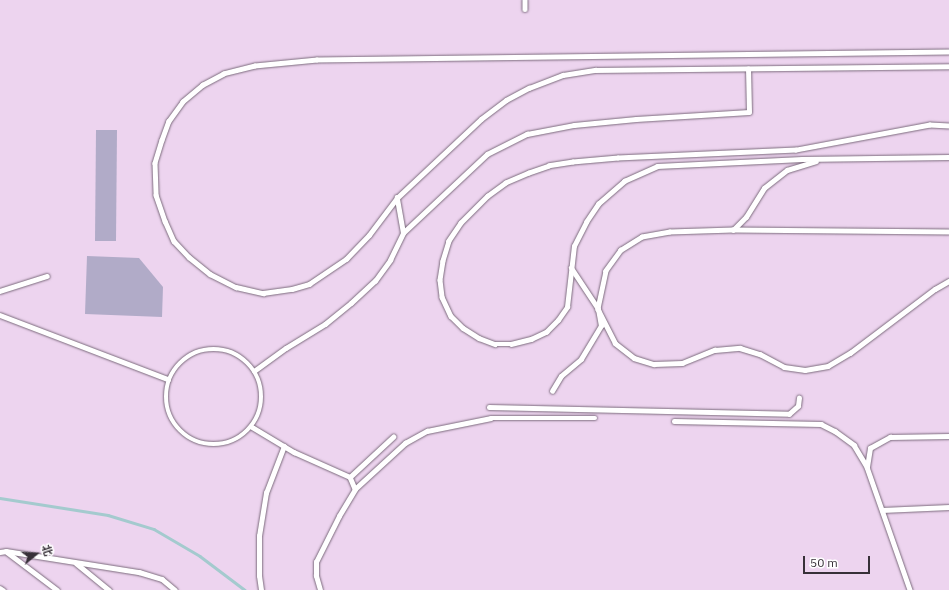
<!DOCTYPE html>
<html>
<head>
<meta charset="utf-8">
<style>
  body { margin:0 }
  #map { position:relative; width:949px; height:590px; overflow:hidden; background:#f6e2f7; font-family:"IBM Plex Sans","Noto Sans SC",sans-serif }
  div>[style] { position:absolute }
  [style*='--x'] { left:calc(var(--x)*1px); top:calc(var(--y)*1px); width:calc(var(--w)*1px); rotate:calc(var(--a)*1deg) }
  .built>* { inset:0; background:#edd4ef }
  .stream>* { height:2.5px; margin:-1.25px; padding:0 1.25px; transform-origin:1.25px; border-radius:1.25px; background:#a4cace }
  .building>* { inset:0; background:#b1abc8 }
  .roads { filter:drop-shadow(0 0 1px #7c6b7d) drop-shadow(0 0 1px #7c6b7d) }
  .service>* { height:4.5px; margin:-2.25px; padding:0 2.25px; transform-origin:2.25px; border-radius:2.25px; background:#fff }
  .service>.ring { margin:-2.25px; padding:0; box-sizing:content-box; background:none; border:4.5px solid #fff; border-radius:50% }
  span { translate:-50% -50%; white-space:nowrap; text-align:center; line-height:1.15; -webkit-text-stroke:3px #fff; paint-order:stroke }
  .north { position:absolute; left:16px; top:534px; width:40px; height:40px; -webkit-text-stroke:3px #fff; paint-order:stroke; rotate:72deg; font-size:11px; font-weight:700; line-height:16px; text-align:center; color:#373038 }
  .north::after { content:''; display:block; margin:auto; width:14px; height:18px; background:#373038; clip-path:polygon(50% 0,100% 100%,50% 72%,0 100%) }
  .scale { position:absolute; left:803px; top:556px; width:67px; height:18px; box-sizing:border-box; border:2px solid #373038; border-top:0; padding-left:5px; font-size:12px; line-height:14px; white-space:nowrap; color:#373038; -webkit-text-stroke:3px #fff; paint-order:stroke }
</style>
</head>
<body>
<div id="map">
  <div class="built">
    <i style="clip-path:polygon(0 0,949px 0,949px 590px,0 590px)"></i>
  </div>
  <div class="stream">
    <i style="--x:0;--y:498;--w:109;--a:8.9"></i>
    <i style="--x:108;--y:515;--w:48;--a:16.9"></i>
    <i style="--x:154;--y:529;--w:53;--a:30.4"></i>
    <i style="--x:200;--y:556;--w:56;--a:37.1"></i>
  </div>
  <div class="building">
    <i style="clip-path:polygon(96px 130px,117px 130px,116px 241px,95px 241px)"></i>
    <i style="clip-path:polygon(87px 256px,139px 258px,163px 287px,162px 317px,85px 314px)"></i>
  </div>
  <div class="roads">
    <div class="service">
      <i style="--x:525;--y:0;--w:9;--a:90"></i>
      <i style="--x:949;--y:52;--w:632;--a:179.27"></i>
      <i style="--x:317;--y:60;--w:62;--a:174.5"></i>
      <i style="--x:255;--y:66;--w:32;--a:166"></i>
      <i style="--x:224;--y:74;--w:24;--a:152"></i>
      <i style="--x:203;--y:85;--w:26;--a:140"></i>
      <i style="--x:183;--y:102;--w:24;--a:126"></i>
      <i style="--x:169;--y:121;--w:20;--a:110"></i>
      <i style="--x:162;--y:140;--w:24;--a:107"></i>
      <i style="--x:155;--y:163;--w:32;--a:88"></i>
      <i style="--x:156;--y:195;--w:28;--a:71"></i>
      <i style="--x:165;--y:221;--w:22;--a:66"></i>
      <i style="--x:174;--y:241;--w:22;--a:47"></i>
      <i style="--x:189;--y:257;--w:27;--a:39"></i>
      <i style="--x:210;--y:274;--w:29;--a:27"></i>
      <i style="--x:236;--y:287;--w:28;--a:13"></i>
      <i style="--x:263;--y:293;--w:29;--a:-8"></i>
      <i style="--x:292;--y:289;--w:18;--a:-16"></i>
      <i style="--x:309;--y:284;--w:45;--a:-34"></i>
      <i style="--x:346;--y:259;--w:33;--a:-46"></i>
      <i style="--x:369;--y:235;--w:46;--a:-52.9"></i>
      <i style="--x:397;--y:198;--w:115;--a:-43.2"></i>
      <i style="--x:481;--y:119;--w:31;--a:-37"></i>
      <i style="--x:506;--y:100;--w:26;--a:-28"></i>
      <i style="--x:529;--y:88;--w:36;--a:-21"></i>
      <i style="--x:563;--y:75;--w:33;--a:-9"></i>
      <i style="--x:596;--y:70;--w:353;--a:-0.6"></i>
      <i style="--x:949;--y:126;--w:19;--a:-177"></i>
      <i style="--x:930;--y:125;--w:136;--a:169.4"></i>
      <i style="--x:796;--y:150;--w:178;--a:177.4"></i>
      <i style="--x:618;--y:158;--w:45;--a:174.9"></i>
      <i style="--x:573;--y:162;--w:24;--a:171"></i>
      <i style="--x:549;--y:166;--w:21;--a:161"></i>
      <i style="--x:529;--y:173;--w:25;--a:157"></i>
      <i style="--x:506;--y:183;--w:22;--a:144"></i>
      <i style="--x:488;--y:196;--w:38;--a:135"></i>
      <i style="--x:461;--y:223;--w:22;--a:124"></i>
      <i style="--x:449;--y:241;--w:21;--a:107"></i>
      <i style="--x:443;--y:261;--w:19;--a:99"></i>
      <i style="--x:440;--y:280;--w:17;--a:83"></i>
      <i style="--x:442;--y:297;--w:21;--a:65"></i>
      <i style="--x:451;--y:316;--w:17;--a:45"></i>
      <i style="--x:463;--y:328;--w:19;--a:32"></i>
      <i style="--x:479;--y:338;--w:17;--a:21"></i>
      <i style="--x:495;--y:344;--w:16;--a:0"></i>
      <i style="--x:511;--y:344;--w:21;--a:-14"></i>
      <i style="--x:531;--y:339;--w:17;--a:-25"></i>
      <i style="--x:546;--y:332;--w:17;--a:-45"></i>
      <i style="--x:558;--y:320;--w:16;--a:-55"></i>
      <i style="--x:567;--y:307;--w:61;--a:-83.5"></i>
      <i style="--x:574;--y:246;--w:27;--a:-63"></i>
      <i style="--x:586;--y:222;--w:22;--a:-56"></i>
      <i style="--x:598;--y:204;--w:35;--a:-41"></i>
      <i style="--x:624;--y:181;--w:36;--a:-24"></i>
      <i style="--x:657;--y:166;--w:145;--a:-2.8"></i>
      <i style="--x:802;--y:159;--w:147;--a:-0.8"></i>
      <i style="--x:733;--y:230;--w:18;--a:-45"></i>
      <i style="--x:746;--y:217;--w:34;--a:-58"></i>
      <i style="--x:764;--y:188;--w:29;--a:-38"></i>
      <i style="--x:787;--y:170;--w:30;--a:-17"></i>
      <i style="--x:949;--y:232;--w:216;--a:-179.5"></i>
      <i style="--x:733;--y:230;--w:63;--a:178.2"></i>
      <i style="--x:670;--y:232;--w:28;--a:170"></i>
      <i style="--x:642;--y:237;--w:25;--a:148"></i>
      <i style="--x:621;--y:250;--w:26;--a:126"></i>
      <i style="--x:606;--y:271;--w:39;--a:102"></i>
      <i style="--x:598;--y:309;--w:38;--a:63"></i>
      <i style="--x:615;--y:343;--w:24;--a:38"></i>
      <i style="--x:634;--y:358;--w:21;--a:17"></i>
      <i style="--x:654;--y:364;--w:28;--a:-2"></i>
      <i style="--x:682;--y:363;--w:35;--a:-22"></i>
      <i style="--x:715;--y:350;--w:25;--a:-5"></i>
      <i style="--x:740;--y:348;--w:21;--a:17"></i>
      <i style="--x:760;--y:354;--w:27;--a:28"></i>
      <i style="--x:784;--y:367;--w:21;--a:8"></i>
      <i style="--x:805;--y:370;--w:23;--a:-10"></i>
      <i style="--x:828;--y:366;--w:26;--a:-31"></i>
      <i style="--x:850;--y:353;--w:106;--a:-37"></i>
      <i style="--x:935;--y:289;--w:16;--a:-30"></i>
      <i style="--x:403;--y:233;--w:115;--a:-43.2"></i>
      <i style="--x:487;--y:154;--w:45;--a:-26.6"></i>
      <i style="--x:527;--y:134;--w:48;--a:-10.8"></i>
      <i style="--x:574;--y:125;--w:62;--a:-5.5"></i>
      <i style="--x:636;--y:119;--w:113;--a:-3.5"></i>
      <i style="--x:749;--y:112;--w:43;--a:-91.3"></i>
      <i style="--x:0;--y:291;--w:49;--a:-17.7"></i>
      <i style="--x:0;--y:315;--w:180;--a:20.9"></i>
      <i class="ring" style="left:166px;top:349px;width:91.5px;height:91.5px"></i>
      <i style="--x:254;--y:371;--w:39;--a:-36"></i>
      <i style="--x:286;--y:348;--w:46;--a:-31.6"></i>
      <i style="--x:325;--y:324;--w:33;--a:-39"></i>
      <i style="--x:351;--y:303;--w:33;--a:-43"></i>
      <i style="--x:375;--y:281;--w:26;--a:-54"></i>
      <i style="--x:390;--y:260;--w:30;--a:-64"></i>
      <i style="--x:403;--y:233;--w:36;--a:-100"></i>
      <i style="--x:552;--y:391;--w:17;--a:-59"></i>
      <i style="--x:561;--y:376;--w:26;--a:-40"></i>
      <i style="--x:581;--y:359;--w:39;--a:-59"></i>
      <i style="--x:601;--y:326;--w:17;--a:-100"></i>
      <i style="--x:598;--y:309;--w:49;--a:-123.4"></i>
      <i style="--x:489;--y:407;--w:300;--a:1.3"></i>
      <i style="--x:789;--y:414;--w:12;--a:-42"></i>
      <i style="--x:798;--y:406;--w:8;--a:-83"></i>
      <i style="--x:674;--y:421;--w:147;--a:1.2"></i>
      <i style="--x:821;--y:424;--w:16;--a:27"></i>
      <i style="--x:835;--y:431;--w:24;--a:36"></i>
      <i style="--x:854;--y:445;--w:26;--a:59"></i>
      <i style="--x:867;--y:467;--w:130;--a:70.7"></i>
      <i style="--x:252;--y:427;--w:49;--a:30.8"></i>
      <i style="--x:294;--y:452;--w:61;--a:24.1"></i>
      <i style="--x:350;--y:477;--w:59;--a:-42.9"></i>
      <i style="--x:867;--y:467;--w:19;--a:-81"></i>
      <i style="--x:870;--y:448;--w:23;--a:-29"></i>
      <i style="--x:890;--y:437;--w:59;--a:-1"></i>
      <i style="--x:350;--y:477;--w:13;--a:67"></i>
      <i style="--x:882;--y:510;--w:67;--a:-2.6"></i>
      <i style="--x:0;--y:552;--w:6;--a:-9"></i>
      <i style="--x:6;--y:551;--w:135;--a:9"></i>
      <i style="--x:139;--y:572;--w:24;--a:17"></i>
      <i style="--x:162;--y:579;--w:17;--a:40"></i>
      <i style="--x:7;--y:552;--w:63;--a:37.2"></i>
      <i style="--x:76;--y:563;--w:43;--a:39.3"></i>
      <i style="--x:0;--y:588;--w:4;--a:34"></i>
      <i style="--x:261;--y:590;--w:14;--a:-98"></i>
      <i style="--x:259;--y:576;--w:40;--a:-90"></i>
      <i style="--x:259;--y:536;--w:44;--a:-80.8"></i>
      <i style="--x:266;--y:493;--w:50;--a:-69"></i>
      <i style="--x:320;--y:590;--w:15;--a:-106"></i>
      <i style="--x:316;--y:576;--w:14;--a:-90"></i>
      <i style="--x:316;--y:562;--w:51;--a:-63.4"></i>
      <i style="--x:339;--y:516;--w:31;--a:-59"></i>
      <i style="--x:355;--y:489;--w:68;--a:-42.6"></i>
      <i style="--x:405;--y:443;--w:25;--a:-29"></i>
      <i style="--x:427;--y:431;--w:65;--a:-11.5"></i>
      <i style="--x:491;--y:418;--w:104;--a:0"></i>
    </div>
  </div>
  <div class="north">北</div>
  <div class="scale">50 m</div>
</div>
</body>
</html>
